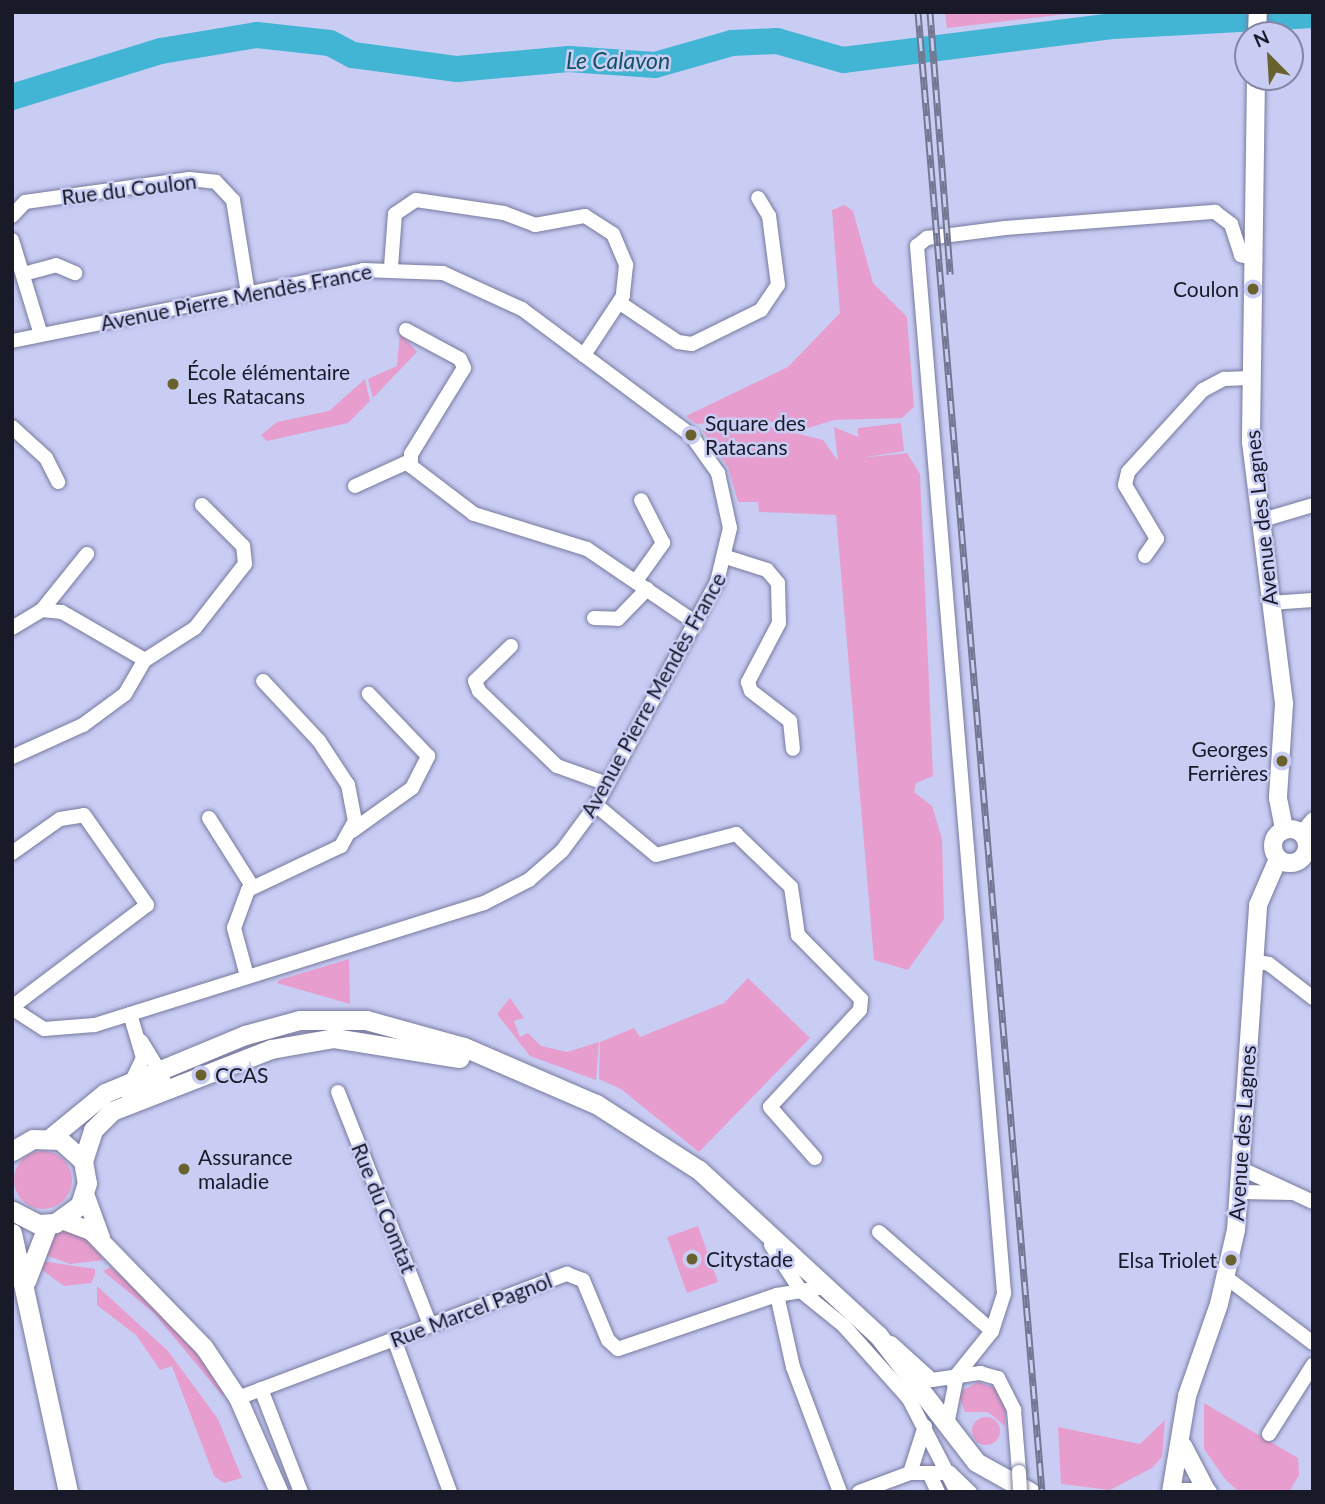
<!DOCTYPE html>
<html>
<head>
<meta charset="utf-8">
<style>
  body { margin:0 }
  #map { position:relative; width:1325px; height:1504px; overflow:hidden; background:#c9cdf4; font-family:Lato,sans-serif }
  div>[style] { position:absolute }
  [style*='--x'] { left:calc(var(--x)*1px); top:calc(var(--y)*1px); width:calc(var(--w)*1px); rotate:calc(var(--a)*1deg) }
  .green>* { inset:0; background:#e79ece }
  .round { border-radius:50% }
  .river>* { height:26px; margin:-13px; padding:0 13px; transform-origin:13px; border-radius:13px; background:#42b4d4 }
  .roads { filter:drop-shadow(0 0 2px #777a9d) drop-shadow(0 0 2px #777a9d) }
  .minor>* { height:14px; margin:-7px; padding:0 7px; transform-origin:7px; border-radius:7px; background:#fff }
  .tertiary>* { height:18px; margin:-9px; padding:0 9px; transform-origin:9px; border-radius:9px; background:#fff }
  .tertiary>.ring { margin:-9px; padding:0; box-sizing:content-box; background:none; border:18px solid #fff; border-radius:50% }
  .secondary>* { height:19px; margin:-9.5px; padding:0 9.5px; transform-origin:9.5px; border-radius:9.5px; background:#fff }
  .rail>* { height:7px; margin-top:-3.5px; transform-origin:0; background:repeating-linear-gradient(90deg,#c9cdf4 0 13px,#747792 0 26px); box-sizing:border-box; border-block:2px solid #747792 }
  .bridges { filter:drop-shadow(0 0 2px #777a9d) drop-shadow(0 0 2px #777a9d) }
  .minor-bridge>* { height:14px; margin:-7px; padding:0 7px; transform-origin:7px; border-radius:7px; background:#fff }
  .dots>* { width:19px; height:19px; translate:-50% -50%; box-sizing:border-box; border:4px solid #c9cdf4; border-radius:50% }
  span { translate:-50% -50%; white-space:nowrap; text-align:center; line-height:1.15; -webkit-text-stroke:5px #c9cdf4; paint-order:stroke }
  .street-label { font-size:21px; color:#191a28 }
  .poi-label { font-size:21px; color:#191a28 }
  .right { translate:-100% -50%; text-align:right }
  .left { translate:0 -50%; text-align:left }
  .water-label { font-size:23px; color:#125263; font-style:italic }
  .frame { position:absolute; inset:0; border:14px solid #191a28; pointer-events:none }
  .north { position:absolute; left:1234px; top:21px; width:70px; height:70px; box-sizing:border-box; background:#c9cdf4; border:2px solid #8385a2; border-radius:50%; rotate:336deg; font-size:19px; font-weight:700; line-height:28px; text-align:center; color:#191a28 }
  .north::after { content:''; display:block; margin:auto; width:24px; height:32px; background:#69612e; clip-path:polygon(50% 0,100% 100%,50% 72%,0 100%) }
</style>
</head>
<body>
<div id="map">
  <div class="green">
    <i style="clip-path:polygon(945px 12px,1083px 12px,947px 28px)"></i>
    <i style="clip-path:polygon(844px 205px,853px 211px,873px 283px,907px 317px,914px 407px,902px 418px,834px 420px,805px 429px,758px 419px,696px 424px,686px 416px,788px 367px,840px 313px,832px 210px)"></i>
    <i style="clip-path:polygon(400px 332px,417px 352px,373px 398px,368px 379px,397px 366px)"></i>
    <i style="clip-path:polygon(365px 379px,370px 401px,348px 423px,267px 441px,261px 435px,277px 422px,329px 411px)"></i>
    <i style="clip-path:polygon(750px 422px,823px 440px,838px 461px,834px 427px,858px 437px,858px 428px,901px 423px,904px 451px,861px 458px,907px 453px,920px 474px,933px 776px,916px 783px,914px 792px,932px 806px,942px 839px,944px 919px,908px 970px,874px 960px,836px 515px,759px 512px,758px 502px,738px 502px,728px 467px,702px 430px)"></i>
    <i style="clip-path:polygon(349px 959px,350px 1004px,277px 983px,279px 980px)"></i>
    <i style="clip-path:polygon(748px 978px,810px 1038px,699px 1152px,621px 1089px,599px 1079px,600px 1042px,634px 1028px,640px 1037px,724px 1003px)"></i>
    <i style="clip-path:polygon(510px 998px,524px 1018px,514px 1021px,520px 1037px,528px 1033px,541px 1046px,567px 1052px,599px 1042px,596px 1080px,530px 1056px,497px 1014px)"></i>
    <i class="round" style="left:14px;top:1151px;width:58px;height:58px"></i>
    <i style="clip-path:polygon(698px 1226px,718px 1282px,687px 1293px,667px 1237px)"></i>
    <i style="clip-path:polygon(67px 1230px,83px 1235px,104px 1260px,70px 1264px,40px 1253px,50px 1235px)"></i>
    <i style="clip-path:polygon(42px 1261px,95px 1269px,95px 1275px,91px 1283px,64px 1286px,41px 1269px)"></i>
    <i style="clip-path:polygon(111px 1267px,181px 1332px,226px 1393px,222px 1395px,154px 1313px,103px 1271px)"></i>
    <i style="clip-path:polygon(97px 1286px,168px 1351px,218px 1419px,242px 1478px,224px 1483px,214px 1476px,172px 1366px,160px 1370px,136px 1335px,97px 1305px)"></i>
    <i style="clip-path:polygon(978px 1382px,995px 1388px,1005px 1403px,1005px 1426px,988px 1412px,965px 1412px,958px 1393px)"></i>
    <i style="clip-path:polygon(1204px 1403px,1298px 1458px,1299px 1475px,1289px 1492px,1239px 1492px,1225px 1479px,1204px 1449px)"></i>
    <i class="round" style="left:972px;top:1417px;width:28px;height:28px"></i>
    <i style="clip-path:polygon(1165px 1420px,1162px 1457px,1152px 1468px,1110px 1490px,1061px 1484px,1058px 1427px,1140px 1444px)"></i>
  </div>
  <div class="river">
    <i style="--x:12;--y:97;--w:156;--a:-17.2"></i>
    <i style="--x:161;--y:51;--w:97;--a:-9.5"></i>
    <i style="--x:257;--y:35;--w:73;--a:6.3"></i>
    <i style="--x:330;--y:43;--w:26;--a:28"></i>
    <i style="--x:353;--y:55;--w:105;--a:7.7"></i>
    <i style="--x:457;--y:69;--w:112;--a:-5.1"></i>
    <i style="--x:569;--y:59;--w:86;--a:4"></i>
    <i style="--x:655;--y:65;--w:80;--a:-15.9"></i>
    <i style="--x:732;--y:43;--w:45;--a:-2.5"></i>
    <i style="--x:777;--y:41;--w:69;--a:16.1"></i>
    <i style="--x:843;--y:60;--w:271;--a:-7.2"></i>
    <i style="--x:1112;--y:26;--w:201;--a:-3.1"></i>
  </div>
  <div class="roads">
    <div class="minor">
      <i style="--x:12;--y:216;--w:19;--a:-47"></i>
      <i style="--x:25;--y:202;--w:166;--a:-8"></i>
      <i style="--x:189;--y:179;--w:27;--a:6"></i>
      <i style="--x:216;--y:182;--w:25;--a:47"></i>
      <i style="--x:233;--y:200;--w:95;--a:80.9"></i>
      <i style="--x:12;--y:240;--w:99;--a:73"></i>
      <i style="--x:391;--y:267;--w:53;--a:-85.7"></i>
      <i style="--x:395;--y:214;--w:25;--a:-34"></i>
      <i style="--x:416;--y:200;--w:89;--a:8.4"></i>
      <i style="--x:504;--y:213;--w:33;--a:21"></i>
      <i style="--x:535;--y:225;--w:51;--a:-10.2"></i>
      <i style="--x:585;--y:216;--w:33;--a:33"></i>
      <i style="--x:613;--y:234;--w:34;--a:67"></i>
      <i style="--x:626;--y:265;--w:31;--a:96"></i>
      <i style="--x:623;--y:296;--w:71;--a:123.5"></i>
      <i style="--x:27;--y:273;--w:30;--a:-15"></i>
      <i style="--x:56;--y:265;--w:21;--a:23"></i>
      <i style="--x:620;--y:303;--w:70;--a:33.9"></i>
      <i style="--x:678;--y:342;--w:14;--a:8"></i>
      <i style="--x:692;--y:344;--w:77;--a:-26.2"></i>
      <i style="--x:761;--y:310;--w:30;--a:-56"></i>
      <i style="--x:778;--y:285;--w:70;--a:-97.4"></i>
      <i style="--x:769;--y:216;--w:21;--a:-121"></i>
      <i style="--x:406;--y:330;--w:61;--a:28.2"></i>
      <i style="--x:460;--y:359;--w:10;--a:66"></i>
      <i style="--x:464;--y:368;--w:101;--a:121.6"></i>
      <i style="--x:411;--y:454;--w:12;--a:90"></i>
      <i style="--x:411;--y:466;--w:79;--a:37.3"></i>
      <i style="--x:474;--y:514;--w:118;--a:17.2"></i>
      <i style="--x:587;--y:549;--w:132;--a:34.2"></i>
      <i style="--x:12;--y:341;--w:358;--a:-11.4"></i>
      <i style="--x:363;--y:270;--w:80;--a:2.1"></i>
      <i style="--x:443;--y:273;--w:87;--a:24.5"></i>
      <i style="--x:522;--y:309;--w:211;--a:36.7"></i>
      <i style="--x:691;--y:435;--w:47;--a:54.6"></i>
      <i style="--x:718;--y:473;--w:56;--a:77.7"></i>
      <i style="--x:730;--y:528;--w:56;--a:103.5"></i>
      <i style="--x:717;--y:582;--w:254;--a:118.5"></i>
      <i style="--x:596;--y:805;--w:57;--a:126.5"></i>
      <i style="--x:562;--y:851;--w:44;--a:138.7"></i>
      <i style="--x:529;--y:880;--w:51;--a:152.9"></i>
      <i style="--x:484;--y:903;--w:409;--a:162.6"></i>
      <i style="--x:94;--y:1025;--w:50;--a:175.4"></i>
      <i style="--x:44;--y:1029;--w:38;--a:-147"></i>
      <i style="--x:12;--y:427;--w:46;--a:42.4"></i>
      <i style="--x:46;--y:458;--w:27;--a:63"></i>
      <i style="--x:355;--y:486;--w:60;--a:-24.4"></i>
      <i style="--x:1259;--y:521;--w:56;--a:-16.5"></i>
      <i style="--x:1145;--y:556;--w:21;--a:-55"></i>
      <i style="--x:1157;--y:539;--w:63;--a:-120.7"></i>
      <i style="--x:1125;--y:485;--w:13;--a:-77"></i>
      <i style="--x:1128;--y:472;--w:111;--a:-47.6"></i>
      <i style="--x:1203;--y:390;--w:24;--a:-28"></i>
      <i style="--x:1224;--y:379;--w:26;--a:-2"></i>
      <i style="--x:726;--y:557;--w:43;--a:17.6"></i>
      <i style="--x:767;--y:570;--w:17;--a:50"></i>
      <i style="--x:778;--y:583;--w:40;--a:88.6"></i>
      <i style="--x:779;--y:623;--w:67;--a:117.7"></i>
      <i style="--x:748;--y:682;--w:9;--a:72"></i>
      <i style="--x:751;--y:691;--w:49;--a:37.6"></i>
      <i style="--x:790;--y:721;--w:28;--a:84"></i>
      <i style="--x:636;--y:581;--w:47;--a:-54.6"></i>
      <i style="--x:663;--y:543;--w:48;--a:-117.1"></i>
      <i style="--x:1270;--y:603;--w:43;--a:-4"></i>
      <i style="--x:42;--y:610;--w:72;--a:-51.2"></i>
      <i style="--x:594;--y:618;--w:24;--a:2"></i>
      <i style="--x:618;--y:619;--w:42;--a:-46"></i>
      <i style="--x:12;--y:628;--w:35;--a:-31"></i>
      <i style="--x:42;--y:610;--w:20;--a:6"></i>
      <i style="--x:62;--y:612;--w:96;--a:30"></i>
      <i style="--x:511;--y:646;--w:50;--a:135.8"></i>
      <i style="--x:475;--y:681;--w:11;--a:68"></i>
      <i style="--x:479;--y:691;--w:108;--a:43.9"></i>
      <i style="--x:557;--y:766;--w:53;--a:19.8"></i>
      <i style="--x:12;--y:757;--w:78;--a:-24.3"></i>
      <i style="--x:83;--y:725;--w:52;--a:-36.4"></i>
      <i style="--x:125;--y:694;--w:39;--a:-60"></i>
      <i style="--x:145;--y:660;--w:59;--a:-32.6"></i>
      <i style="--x:195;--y:628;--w:81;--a:-52"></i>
      <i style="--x:245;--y:564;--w:18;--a:-96"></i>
      <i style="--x:243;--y:546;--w:58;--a:-135"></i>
      <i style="--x:596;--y:805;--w:78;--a:39.8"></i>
      <i style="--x:656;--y:855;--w:83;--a:-14.7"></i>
      <i style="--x:736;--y:834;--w:76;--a:43.9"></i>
      <i style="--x:791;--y:887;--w:49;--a:81.7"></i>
      <i style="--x:798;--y:935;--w:90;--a:45.5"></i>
      <i style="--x:861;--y:999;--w:11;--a:95"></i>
      <i style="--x:860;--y:1010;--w:132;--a:132.9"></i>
      <i style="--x:770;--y:1107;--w:68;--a:48.6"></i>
      <i style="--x:209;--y:818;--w:80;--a:57.7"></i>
      <i style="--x:352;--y:831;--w:74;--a:-35.6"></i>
      <i style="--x:412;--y:788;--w:36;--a:-63"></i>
      <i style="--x:428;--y:756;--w:86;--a:-133.6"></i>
      <i style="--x:1301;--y:833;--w:18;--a:-49"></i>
      <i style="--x:12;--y:853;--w:59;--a:-35.3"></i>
      <i style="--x:60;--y:819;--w:24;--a:-9"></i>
      <i style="--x:84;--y:815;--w:110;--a:55"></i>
      <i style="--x:147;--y:905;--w:169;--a:142.9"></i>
      <i style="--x:1254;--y:961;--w:15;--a:11"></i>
      <i style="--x:1269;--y:964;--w:56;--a:37.7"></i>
      <i style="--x:247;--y:976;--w:50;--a:-105.2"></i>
      <i style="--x:234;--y:928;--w:40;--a:-69.8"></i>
      <i style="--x:248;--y:890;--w:103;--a:-25.3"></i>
      <i style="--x:341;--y:846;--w:29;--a:-61"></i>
      <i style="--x:355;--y:821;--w:37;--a:-101"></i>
      <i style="--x:348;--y:785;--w:53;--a:-123.4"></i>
      <i style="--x:319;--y:741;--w:82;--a:-133"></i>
      <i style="--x:130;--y:1014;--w:46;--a:73.5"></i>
      <i style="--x:143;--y:1058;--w:25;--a:116"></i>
      <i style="--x:338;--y:1092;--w:250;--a:68.4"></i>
      <i style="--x:129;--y:1096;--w:39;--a:-29"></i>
      <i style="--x:163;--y:1077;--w:42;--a:-121.4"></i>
      <i style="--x:1242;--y:1169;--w:78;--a:24.9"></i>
      <i style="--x:1240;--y:1192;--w:53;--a:1.1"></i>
      <i style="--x:879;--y:1232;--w:150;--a:41.2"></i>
      <i style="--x:771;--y:1245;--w:55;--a:56.9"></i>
      <i style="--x:801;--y:1291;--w:55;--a:39.1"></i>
      <i style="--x:844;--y:1326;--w:98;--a:48.3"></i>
      <i style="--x:909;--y:1399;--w:105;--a:62.7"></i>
      <i style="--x:1227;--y:1278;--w:108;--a:37.1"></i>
      <i style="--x:777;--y:1295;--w:74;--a:77.5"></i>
      <i style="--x:793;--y:1367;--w:134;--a:69.4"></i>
      <i style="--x:394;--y:1339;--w:163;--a:69.9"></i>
      <i style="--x:891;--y:1343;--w:55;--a:42.1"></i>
      <i style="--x:932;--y:1380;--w:49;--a:-8.3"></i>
      <i style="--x:980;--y:1373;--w:19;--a:16"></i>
      <i style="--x:998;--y:1378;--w:36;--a:63"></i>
      <i style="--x:1014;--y:1410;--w:62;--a:85.4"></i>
      <i style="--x:952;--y:1381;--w:64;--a:-51.3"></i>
      <i style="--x:992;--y:1331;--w:40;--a:-72"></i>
      <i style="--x:1004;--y:1293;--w:1051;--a:-94.75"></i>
      <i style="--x:917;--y:246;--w:13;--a:-39"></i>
      <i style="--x:927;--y:238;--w:79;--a:-7.3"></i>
      <i style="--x:1005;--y:228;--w:211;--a:-4.4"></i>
      <i style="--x:1215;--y:212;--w:20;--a:37"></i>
      <i style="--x:1231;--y:224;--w:33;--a:72"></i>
      <i style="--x:1241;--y:255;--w:15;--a:16"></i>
      <i style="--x:261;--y:1389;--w:110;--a:68.8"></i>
      <i style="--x:238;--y:1398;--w:352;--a:-20.7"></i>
      <i style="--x:567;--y:1274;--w:17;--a:21"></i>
      <i style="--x:583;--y:1280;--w:65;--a:67.4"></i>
      <i style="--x:608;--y:1340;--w:13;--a:42"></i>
      <i style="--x:618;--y:1349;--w:168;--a:-18.8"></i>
      <i style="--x:777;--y:1295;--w:50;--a:-9.3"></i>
      <i style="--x:947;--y:1425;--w:46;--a:-78.7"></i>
      <i style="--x:1269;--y:1434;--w:82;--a:-57.5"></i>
      <i style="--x:910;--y:1473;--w:49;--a:-72.3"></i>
      <i style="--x:929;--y:1473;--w:21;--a:65"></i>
      <i style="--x:859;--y:1492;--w:54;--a:-20.4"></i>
      <i style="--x:910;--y:1473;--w:40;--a:0"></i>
      <i style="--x:950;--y:1473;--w:28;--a:44"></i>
    </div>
    <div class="tertiary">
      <i style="--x:1257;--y:35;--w:23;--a:-88"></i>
      <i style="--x:1256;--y:77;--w:365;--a:90.8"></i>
      <i style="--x:1251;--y:442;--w:264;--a:82.8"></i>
      <i style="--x:1284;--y:704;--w:94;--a:93.7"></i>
      <i style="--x:1278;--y:798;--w:33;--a:79"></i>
      <i class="ring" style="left:1273px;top:829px;width:16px;height:16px"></i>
      <i style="--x:85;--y:1194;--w:47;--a:70"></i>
      <i style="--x:62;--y:1220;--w:31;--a:21"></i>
      <i style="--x:91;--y:1231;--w:162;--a:45.8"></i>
      <i style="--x:204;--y:1347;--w:61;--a:56.3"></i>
      <i style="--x:238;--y:1398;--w:103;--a:66.4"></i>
      <i style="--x:1183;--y:1446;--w:52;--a:62.4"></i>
      <i style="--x:1171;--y:1492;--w:97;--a:-80.5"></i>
      <i style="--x:1187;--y:1396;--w:97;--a:-70.8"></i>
      <i style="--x:1219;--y:1304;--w:76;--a:-77.1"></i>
      <i style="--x:1236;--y:1230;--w:326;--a:-86.1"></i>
      <i style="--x:1258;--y:905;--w:50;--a:-66.5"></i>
    </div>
    <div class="secondary">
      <i style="--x:50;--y:1138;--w:71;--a:-39.3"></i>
      <i style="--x:105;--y:1093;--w:152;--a:-22.5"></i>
      <i style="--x:245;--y:1035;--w:57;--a:-15.3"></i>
      <i style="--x:300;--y:1020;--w:66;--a:0"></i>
      <i style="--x:366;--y:1020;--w:102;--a:15.4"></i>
      <i style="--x:464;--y:1047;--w:144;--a:23.4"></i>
      <i style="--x:596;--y:1104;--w:122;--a:32.7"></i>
      <i style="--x:699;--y:1170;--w:243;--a:42.7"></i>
      <i style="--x:878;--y:1335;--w:160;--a:52.3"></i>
      <i style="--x:976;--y:1462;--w:62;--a:29.1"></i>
      <i style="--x:12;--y:1151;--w:24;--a:-30"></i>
      <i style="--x:33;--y:1139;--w:27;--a:2"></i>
      <i style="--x:60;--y:1140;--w:31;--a:42"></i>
      <i style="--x:83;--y:1161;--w:22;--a:80"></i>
      <i style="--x:87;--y:1183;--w:23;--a:108"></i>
      <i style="--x:80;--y:1205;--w:31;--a:144"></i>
      <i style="--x:55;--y:1223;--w:17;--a:177"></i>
      <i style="--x:38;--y:1224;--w:29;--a:-153"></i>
      <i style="--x:83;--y:1161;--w:33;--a:-72"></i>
      <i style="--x:93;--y:1130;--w:27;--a:-45"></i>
      <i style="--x:112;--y:1111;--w:171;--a:-21.3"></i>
      <i style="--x:271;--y:1049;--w:64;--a:-9.9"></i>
      <i style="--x:334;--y:1038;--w:127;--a:9.1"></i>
      <i style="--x:12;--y:1233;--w:265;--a:77.8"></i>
      <i style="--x:26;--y:1281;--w:61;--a:-68.9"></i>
      <i style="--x:1182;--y:1492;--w:25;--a:0"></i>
    </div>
  </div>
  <div class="rail">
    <i style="--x:918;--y:12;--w:1485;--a:85.21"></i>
    <i style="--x:930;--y:12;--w:263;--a:85.6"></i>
  </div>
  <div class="bridges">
    <div class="minor-bridge">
      <i style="--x:1019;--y:1472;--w:20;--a:87"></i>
    </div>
  </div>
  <div class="dots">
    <i style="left:1253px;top:289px;background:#69612e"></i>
    <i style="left:173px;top:384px;background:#69612e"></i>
    <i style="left:691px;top:435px;background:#69612e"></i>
    <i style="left:1282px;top:761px;background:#69612e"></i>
    <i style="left:201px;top:1075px;background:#69612e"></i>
    <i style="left:184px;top:1169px;background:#69612e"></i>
    <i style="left:692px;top:1259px;background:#69612e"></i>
    <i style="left:1231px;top:1260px;background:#69612e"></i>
  </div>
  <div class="street-label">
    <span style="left:129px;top:189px;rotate:-7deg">Rue du Coulon</span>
    <span style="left:236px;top:297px;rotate:-11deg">Avenue Pierre Mendès France</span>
    <span style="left:1261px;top:518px;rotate:-96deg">Avenue des Lagnes</span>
    <span style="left:653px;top:695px;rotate:-61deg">Avenue Pierre Mendès France</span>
    <span style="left:1242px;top:1133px;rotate:-86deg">Avenue des Lagnes</span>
    <span style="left:384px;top:1208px;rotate:68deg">Rue du Comtat</span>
    <span style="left:471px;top:1310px;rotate:-21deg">Rue Marcel Pagnol</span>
  </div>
  <div class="poi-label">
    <span class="right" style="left:1239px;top:289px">Coulon</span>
    <span class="left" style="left:187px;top:384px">École élémentaire<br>Les Ratacans</span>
    <span class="left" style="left:705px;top:435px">Square des<br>Ratacans</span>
    <span class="right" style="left:1268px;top:761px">Georges<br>Ferrières</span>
    <span class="left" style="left:215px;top:1075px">CCAS</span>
    <span class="left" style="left:198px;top:1169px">Assurance<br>maladie</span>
    <span class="left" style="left:706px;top:1259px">Citystade</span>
    <span class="right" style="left:1217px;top:1260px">Elsa Triolet</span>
  </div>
  <div class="water-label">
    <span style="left:618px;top:60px">Le Calavon</span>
  </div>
  <div class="frame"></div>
  <div class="north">N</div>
</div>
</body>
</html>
